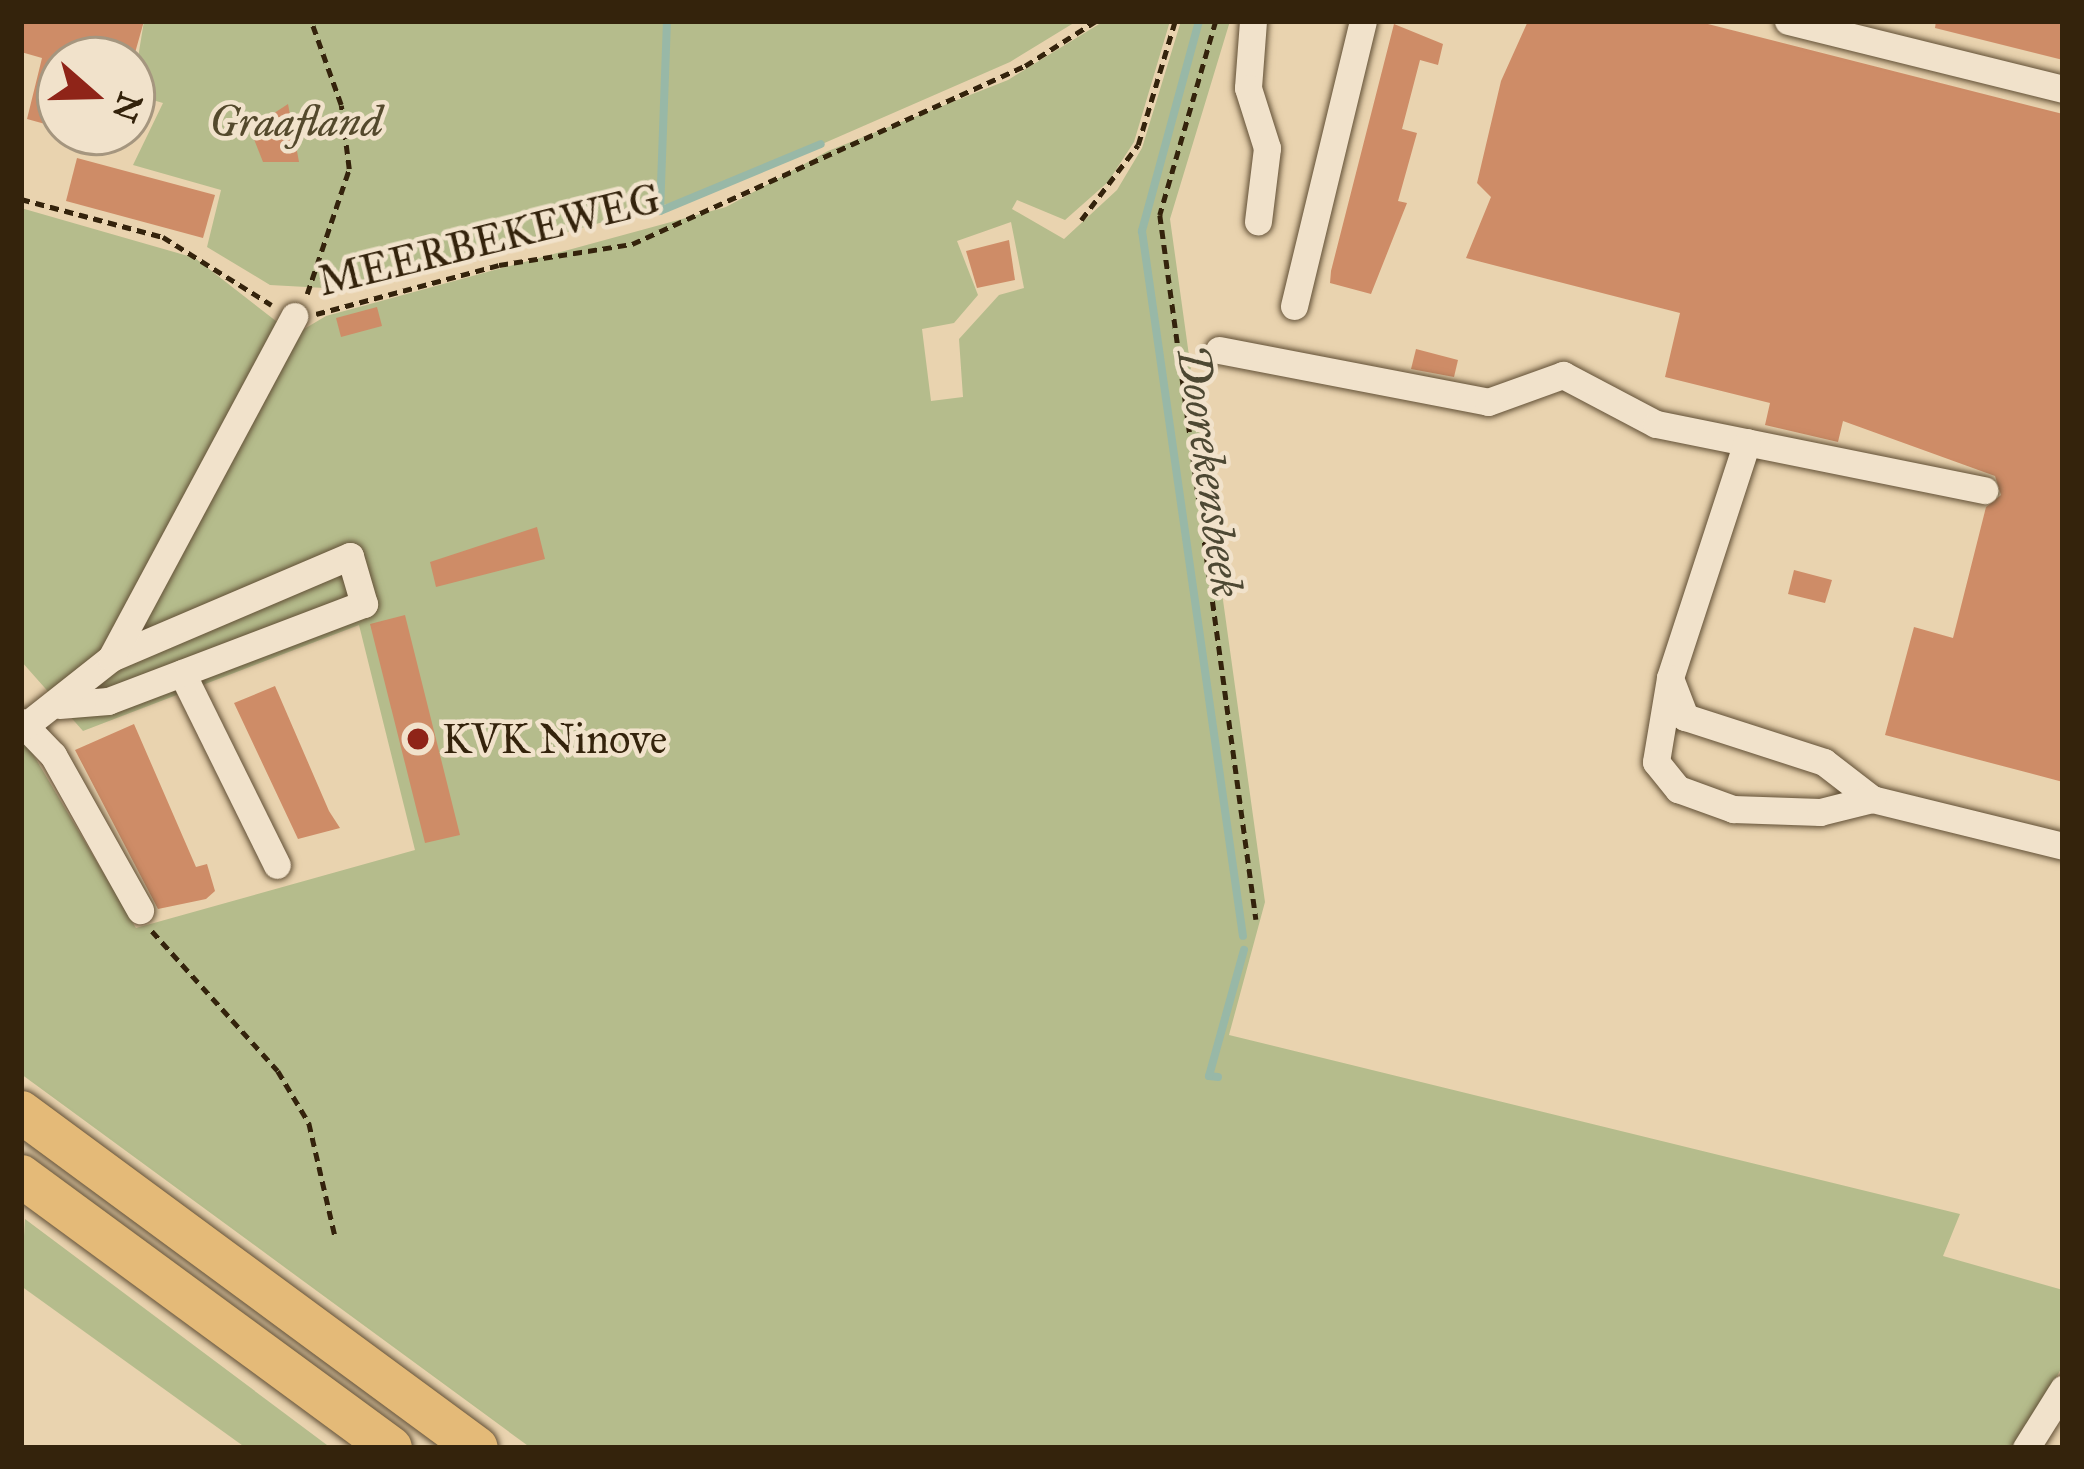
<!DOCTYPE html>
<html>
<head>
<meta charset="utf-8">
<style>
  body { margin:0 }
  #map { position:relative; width:2084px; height:1469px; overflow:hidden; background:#e9d3af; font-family:"IM FELL Great Primer",serif }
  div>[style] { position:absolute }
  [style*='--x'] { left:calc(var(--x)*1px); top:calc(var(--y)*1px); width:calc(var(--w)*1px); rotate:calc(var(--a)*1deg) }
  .green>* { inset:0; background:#b5bc8c }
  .stream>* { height:8px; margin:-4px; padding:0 4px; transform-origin:4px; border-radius:4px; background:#98b8a7 }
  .building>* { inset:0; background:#ce8c67 }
  .path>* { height:4.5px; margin-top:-2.25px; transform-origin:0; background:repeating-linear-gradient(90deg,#34230c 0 9px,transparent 0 15px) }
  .roads { filter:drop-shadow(0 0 3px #614f35) drop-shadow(0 0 3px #614f35) }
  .minor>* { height:27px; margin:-13.5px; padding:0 13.5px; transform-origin:13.5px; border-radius:13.5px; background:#f1e2cb }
  .highway>* { height:42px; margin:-21px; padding:0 21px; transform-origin:21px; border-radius:21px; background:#e4ba78 }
  .dots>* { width:33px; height:33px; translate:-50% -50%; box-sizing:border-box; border:6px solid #f1e2cb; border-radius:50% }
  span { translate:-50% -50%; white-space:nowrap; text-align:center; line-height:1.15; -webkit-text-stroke:9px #f1e2cb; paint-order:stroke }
  .park-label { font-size:42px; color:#54492c; font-style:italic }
  .street-label { font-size:42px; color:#34230c }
  .poi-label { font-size:42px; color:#34230c }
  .left { translate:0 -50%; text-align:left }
  .water-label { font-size:45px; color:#4d4833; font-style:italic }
  .frame { position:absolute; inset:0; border:24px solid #34230c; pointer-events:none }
  .north { position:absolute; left:36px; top:36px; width:120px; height:120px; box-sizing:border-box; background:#f1e2cb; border:3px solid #a5967f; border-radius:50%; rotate:110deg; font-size:33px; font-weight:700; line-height:48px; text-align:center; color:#34230c }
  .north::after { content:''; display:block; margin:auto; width:42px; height:54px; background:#8f2418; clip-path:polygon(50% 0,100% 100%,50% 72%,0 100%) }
</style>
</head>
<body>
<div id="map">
  <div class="green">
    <i style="clip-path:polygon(144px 21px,1077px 21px,1010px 62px,717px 190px,361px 290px,270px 285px,207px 247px,221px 190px,133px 165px,163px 103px,132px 94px)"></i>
    <i style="clip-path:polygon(evenodd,1104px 21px,1170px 21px,1134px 142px,1108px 182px,1065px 220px,1017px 200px,1012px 209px,1064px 239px,1117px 190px,1142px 148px,1181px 21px,1230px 21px,1170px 219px,1265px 902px,1229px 1035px,1960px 1214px,1943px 1256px,2063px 1290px,2063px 1366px,2013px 1448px,531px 1448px,21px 1074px,21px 734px,136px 928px,415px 850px,359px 625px,83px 731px,21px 661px,21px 208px,195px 258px,294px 335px,326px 316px,726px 207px,828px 151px,1008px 80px,1104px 21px,1011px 222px,1024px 288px,999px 295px,959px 339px,963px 397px,931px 401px,922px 329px,954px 323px,978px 295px,957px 241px,1011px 222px)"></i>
    <i style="clip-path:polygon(25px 1219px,331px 1448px,246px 1448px,21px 1286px)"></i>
  </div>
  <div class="stream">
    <i style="--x:667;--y:21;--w:190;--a:92.1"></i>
    <i style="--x:660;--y:211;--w:174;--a:-22.6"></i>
    <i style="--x:1199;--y:21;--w:218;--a:105.2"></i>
    <i style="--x:1142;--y:231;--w:712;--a:81.85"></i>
    <i style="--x:1218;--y:1077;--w:9;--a:-174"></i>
    <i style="--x:1209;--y:1076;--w:131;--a:-74.5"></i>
  </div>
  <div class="building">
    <i style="clip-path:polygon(21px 21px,144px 21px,133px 60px,60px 60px,56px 127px,27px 119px,42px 58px,21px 52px)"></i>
    <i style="clip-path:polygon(1528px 21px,1696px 21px,2063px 114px,2063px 782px,1885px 735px,1914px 627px,1953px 638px,1986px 507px,2001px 495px,1995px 476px,1843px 421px,1838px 442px,1765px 425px,1770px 403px,1665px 377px,1680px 313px,1466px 258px,1491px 197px,1477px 183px,1501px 81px)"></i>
    <i style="clip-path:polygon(1936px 21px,2063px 21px,2063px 60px,1935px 28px)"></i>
    <i style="clip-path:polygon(1394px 24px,1443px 44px,1438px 65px,1420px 60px,1402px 129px,1417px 133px,1398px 201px,1407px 203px,1371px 294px,1330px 283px,1331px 271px)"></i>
    <i style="clip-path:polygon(288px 104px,299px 162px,263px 162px,250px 129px)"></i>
    <i style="clip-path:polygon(77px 158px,215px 195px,203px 238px,66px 201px)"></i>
    <i style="clip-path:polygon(1009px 240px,1015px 280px,977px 288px,966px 251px)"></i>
    <i style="clip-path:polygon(377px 307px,382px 326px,341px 337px,336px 318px)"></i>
    <i style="clip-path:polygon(1416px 349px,1458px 360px,1454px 377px,1411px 369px)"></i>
    <i style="clip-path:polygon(537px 527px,545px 559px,436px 587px,430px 562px)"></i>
    <i style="clip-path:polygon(1794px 570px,1832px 580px,1825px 603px,1788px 594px)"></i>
    <i style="clip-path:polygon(405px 615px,460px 835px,425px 843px,370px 624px)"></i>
    <i style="clip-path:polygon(275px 686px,329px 811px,340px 828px,298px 839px,234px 703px)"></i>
    <i style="clip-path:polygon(134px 724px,196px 867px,207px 864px,215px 891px,206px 899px,158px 909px,75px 750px)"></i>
  </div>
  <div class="path">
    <i style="--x:1216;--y:21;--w:202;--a:106.1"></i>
    <i style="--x:1160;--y:215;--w:711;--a:82.23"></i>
    <i style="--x:21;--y:199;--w:147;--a:15"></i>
    <i style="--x:163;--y:237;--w:128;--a:32"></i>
    <i style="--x:1081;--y:220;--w:94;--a:-52.8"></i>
    <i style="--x:1138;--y:145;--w:129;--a:-73.4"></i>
    <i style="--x:307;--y:294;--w:132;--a:-71.4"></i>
    <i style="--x:349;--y:169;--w:64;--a:-97.1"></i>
    <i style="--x:341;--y:105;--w:89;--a:-109.7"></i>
    <i style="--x:316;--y:314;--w:189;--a:-15"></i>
    <i style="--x:499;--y:265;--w:135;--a:-9"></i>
    <i style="--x:632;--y:244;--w:431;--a:-24.4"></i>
    <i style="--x:1025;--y:66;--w:84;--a:-32.4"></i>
    <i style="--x:152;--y:931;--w:188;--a:48"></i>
    <i style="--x:278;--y:1071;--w:61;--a:59.2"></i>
    <i style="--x:309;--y:1123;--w:116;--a:77"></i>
  </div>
  <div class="roads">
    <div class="minor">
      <i style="--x:1253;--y:21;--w:67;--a:94.3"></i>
      <i style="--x:1248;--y:88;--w:63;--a:72.4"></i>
      <i style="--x:1267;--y:148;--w:74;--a:97"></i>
      <i style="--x:1788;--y:21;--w:283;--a:13.9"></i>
      <i style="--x:1294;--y:306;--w:293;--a:-76.4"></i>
      <i style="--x:1219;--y:350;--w:274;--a:10.9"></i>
      <i style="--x:1488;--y:402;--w:80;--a:-19.8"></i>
      <i style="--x:1563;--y:375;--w:105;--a:27.8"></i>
      <i style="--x:1656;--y:424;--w:335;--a:11.4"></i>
      <i style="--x:1747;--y:442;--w:248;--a:108.1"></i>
      <i style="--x:1670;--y:678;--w:42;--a:69"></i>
      <i style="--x:1685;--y:717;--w:146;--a:17.9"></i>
      <i style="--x:1824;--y:762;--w:61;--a:37.6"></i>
      <i style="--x:1872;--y:799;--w:197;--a:13.8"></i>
      <i style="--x:182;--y:673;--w:214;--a:63.7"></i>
      <i style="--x:1670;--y:678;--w:85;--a:99.5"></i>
      <i style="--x:1656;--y:762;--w:35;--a:51"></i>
      <i style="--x:1678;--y:789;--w:59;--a:20"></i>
      <i style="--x:1733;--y:809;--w:87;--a:2"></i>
      <i style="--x:1820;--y:812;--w:54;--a:-14"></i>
      <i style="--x:59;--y:705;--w:49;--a:-4.7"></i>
      <i style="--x:108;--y:701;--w:274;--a:-20.8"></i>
      <i style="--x:364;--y:604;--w:50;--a:-106.3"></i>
      <i style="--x:350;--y:556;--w:260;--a:156.9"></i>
      <i style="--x:21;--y:722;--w:46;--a:45.9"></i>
      <i style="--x:53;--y:755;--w:178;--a:60.7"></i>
      <i style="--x:25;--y:726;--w:110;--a:-38.3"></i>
      <i style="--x:111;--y:658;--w:388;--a:-61.8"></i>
      <i style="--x:2026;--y:1448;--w:70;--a:-57.9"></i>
    </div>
    <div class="highway">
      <i style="--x:21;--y:1112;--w:566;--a:36.38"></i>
      <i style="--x:21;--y:1176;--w:459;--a:36.3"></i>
    </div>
  </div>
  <div class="dots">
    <i style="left:418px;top:739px;background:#8f2418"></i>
  </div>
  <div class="park-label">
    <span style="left:296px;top:122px">Graafland</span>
  </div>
  <div class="street-label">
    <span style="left:489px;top:240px;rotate:-14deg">MEERBEKEWEG</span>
  </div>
  <div class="poi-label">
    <span class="left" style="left:442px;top:739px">KVK Ninove</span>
  </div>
  <div class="water-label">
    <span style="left:1210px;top:471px;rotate:82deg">Doorekensbeek</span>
  </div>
  <div class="frame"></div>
  <div class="north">N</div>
</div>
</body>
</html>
